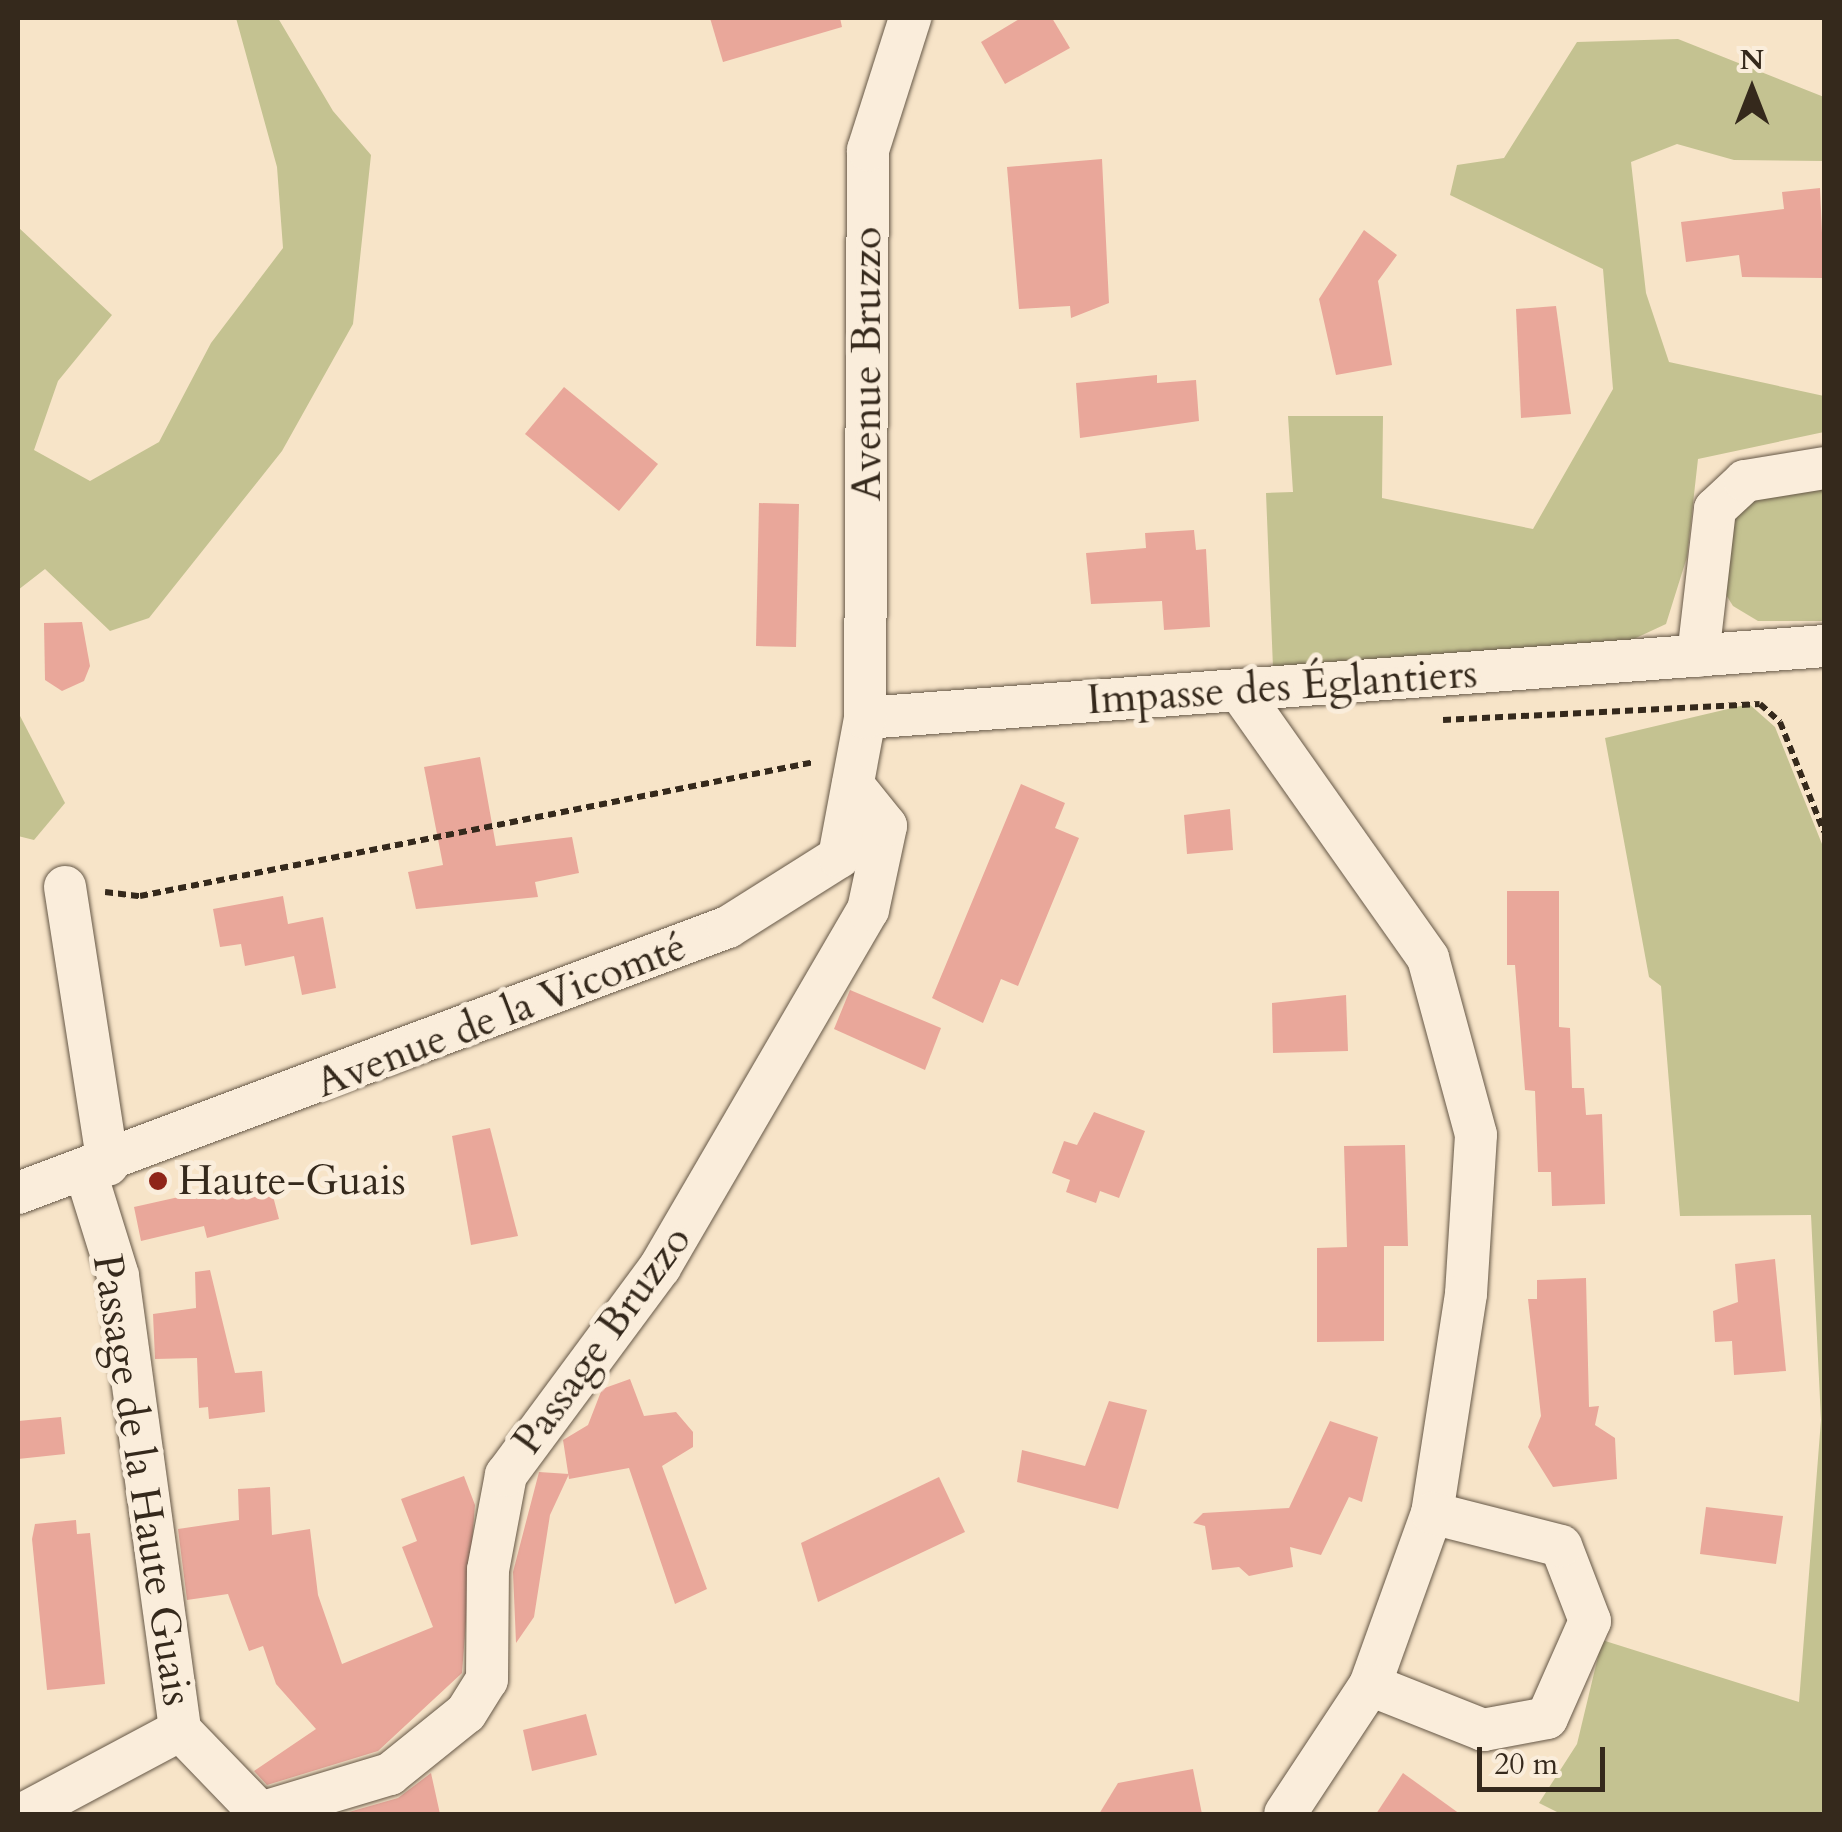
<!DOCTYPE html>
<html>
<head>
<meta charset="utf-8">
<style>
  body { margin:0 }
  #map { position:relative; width:1842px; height:1832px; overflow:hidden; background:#f7e4c8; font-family:Cardo,serif }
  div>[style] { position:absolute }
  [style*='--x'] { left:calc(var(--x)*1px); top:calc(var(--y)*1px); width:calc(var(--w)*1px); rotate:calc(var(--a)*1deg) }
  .green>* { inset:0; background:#c4c291 }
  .building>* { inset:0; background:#e9a79a }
  .path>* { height:6px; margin-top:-3px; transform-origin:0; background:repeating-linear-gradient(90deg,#35291c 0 8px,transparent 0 13px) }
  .roads { filter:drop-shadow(0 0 2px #665847) drop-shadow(0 0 2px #665847) }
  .minor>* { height:42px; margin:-21px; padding:0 21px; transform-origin:21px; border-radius:21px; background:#faeddb }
  .dots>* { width:28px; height:28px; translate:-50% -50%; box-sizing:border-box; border:5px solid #faeddb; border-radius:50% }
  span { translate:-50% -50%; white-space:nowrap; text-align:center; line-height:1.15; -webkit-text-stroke:10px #faeddb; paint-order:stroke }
  .street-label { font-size:42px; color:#35291c }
  .poi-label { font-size:42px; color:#35291c }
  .left { translate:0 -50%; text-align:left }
  .frame { position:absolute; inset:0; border:20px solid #35291c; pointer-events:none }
  .north { position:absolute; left:1702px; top:40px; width:100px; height:100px; -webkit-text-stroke:8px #faeddb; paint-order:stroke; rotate:0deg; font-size:28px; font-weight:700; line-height:40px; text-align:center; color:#35291c }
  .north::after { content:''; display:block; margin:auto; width:35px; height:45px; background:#35291c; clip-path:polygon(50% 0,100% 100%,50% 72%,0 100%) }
  .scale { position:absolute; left:1477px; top:1747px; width:128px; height:45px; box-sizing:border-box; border:5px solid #35291c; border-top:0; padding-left:12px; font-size:30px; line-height:35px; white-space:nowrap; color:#35291c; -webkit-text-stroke:8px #faeddb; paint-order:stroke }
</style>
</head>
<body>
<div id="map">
  <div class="green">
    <i style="clip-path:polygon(236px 18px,278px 18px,333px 111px,371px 155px,353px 324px,282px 451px,149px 618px,110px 631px,45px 569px,18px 590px,18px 227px,112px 315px,58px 381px,34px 450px,90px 481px,159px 442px,211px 343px,283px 248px,277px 167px)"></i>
    <i style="clip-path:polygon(1678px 39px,1824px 97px,1824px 161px,1734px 160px,1677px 144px,1631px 162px,1646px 293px,1669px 362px,1824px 396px,1824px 432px,1698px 459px,1687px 557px,1666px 624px,1623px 644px,1273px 668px,1266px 493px,1293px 492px,1288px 416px,1383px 416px,1382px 498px,1533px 529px,1613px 389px,1603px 269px,1450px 195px,1457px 165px,1504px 158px,1577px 42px)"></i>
    <i style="clip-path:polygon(1824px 483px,1824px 621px,1758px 621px,1733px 606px,1715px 577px,1715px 540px,1751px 494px)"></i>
    <i style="clip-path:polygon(1749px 704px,1775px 727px,1824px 849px,1824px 1814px,1561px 1814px,1539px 1803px,1577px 1744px,1602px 1640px,1799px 1702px,1821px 1420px,1811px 1215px,1680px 1216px,1661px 986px,1649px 977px,1605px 738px)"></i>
    <i style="clip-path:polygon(18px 712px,65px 803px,34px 840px,18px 836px)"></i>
  </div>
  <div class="building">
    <i style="clip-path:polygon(710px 18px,840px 18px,842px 27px,723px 62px)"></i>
    <i style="clip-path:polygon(1021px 18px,1052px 18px,1070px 48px,1005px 84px,981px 42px)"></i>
    <i style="clip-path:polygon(1102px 159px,1109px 303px,1071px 318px,1070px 306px,1019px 309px,1007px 167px)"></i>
    <i style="clip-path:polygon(1820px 188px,1824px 278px,1742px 277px,1739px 255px,1686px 262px,1681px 222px,1784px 209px,1782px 192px)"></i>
    <i style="clip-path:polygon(1364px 230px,1397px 255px,1378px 281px,1392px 365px,1336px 375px,1319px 299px)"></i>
    <i style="clip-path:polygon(1556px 306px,1571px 414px,1521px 418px,1516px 309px)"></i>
    <i style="clip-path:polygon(1157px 375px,1157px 383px,1196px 380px,1199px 421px,1080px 438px,1076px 383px)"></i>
    <i style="clip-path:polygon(564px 387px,658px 464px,619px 511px,525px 434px)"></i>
    <i style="clip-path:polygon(759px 503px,799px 504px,796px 647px,756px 646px)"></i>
    <i style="clip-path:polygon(1194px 530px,1196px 550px,1206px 549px,1210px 627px,1164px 630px,1162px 601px,1091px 604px,1086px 553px,1146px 548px,1145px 533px)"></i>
    <i style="clip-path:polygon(82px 622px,90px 666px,84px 681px,62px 691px,45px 680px,44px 623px)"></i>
    <i style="clip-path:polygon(480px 757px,496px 846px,572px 837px,579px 873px,535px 882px,538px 897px,416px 909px,408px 872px,443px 865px,424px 767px)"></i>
    <i style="clip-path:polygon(1021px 784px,1065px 803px,1055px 828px,1079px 838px,1018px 986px,1001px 979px,983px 1023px,932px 998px)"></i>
    <i style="clip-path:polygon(1230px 809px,1233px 850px,1187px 854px,1184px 815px)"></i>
    <i style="clip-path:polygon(1507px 891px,1559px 891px,1559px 1027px,1570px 1028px,1572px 1088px,1584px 1088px,1586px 1115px,1602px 1114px,1605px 1204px,1552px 1206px,1551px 1172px,1538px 1172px,1535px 1091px,1525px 1090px,1515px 965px,1507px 965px)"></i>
    <i style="clip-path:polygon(283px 896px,288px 924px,323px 917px,336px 988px,302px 995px,294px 956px,245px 966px,241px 944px,220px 947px,213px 909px)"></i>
    <i style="clip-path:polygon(850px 990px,941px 1028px,925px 1070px,834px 1029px)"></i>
    <i style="clip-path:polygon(1346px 995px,1348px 1051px,1273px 1053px,1272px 1003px)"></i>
    <i style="clip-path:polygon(1094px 1112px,1145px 1131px,1119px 1198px,1100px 1191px,1096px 1203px,1066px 1192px,1070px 1180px,1052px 1173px,1064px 1141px,1077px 1145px)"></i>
    <i style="clip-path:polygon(490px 1128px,518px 1236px,471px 1245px,452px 1136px)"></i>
    <i style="clip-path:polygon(1405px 1145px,1408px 1246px,1384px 1246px,1384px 1341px,1317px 1342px,1317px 1248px,1347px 1247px,1344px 1146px)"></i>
    <i style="clip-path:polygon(268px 1177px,279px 1219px,207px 1238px,204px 1226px,141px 1241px,134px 1207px)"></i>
    <i style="clip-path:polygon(1775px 1259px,1786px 1371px,1734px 1375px,1732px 1341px,1715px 1342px,1713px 1311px,1738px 1302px,1735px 1264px)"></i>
    <i style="clip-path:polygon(210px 1270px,235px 1373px,262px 1371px,265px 1412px,209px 1419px,208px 1407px,199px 1408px,197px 1358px,155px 1359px,153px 1314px,196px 1308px,195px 1272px)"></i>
    <i style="clip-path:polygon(1586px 1278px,1589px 1407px,1599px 1406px,1595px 1425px,1615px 1438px,1617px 1479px,1553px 1487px,1528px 1447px,1541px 1416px,1528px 1299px,1537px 1299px,1537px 1280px)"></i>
    <i style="clip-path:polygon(630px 1379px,644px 1416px,676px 1412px,693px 1432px,693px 1447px,662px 1466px,707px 1589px,675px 1604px,629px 1468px,569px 1479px,563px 1440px,588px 1425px,602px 1389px)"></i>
    <i style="clip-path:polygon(1109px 1401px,1147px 1410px,1118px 1509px,1017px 1482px,1022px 1450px,1085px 1466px)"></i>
    <i style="clip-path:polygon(61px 1417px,65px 1454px,18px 1459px,18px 1421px)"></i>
    <i style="clip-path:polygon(1330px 1421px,1378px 1437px,1362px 1502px,1349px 1497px,1321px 1555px,1290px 1547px,1293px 1567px,1249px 1576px,1239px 1567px,1212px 1570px,1205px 1526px,1193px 1523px,1203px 1513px,1289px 1508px)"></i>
    <i style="clip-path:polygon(539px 1472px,569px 1474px,550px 1515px,534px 1617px,516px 1643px,513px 1572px)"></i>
    <i style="clip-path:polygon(464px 1476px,475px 1505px,462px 1673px,378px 1751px,267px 1785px,254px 1771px,316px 1729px,276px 1684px,263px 1646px,249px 1651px,228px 1594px,187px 1600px,178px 1529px,239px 1520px,238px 1489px,270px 1487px,272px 1535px,310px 1529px,318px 1595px,342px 1664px,433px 1627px,402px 1547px,417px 1541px,401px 1499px)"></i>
    <i style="clip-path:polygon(939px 1477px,965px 1532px,818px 1602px,801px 1543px)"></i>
    <i style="clip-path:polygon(1706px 1507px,1783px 1516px,1776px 1564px,1700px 1554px)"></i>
    <i style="clip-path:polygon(76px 1520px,77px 1534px,90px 1533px,105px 1684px,47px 1690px,32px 1539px,35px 1524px)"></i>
    <i style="clip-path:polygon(586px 1714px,597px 1755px,532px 1771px,523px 1730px)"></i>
    <i style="clip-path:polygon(1193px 1769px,1202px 1814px,1099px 1814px,1118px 1783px)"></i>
    <i style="clip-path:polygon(431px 1773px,440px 1814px,342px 1814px,398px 1798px)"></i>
    <i style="clip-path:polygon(1403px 1773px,1460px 1814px,1376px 1814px)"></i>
  </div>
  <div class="path">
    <i style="--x:1443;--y:720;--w:317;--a:-2.9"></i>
    <i style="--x:1760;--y:704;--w:27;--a:42"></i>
    <i style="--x:1780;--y:722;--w:118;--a:68.2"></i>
    <i style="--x:105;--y:892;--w:35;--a:7"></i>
    <i style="--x:140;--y:896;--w:687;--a:-11.24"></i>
  </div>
  <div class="roads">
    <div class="minor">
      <i style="--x:1698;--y:656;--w:148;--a:-83.4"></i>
      <i style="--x:1715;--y:509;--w:41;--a:-43"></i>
      <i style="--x:1745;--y:481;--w:80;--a:-9.3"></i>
      <i style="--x:1239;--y:690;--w:328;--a:54.8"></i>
      <i style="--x:1428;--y:958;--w:183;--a:74.8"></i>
      <i style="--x:1476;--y:1135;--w:159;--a:93.6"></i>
      <i style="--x:1466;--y:1294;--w:222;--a:98.8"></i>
      <i style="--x:1432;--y:1513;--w:183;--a:109.8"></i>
      <i style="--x:1370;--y:1685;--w:154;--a:123.4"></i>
      <i style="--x:865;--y:718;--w:962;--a:-4.29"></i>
      <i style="--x:65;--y:887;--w:281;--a:81.2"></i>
      <i style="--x:86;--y:1173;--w:108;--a:72.7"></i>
      <i style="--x:118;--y:1276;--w:458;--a:82.2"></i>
      <i style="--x:180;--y:1730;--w:117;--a:46"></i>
      <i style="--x:18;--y:1193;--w:758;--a:-20.54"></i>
      <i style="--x:728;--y:927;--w:131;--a:-32.2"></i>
      <i style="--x:839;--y:857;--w:141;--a:-79.4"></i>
      <i style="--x:865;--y:718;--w:568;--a:-89.7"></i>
      <i style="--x:868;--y:150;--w:139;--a:-72.3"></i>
      <i style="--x:1370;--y:1685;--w:122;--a:21.7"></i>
      <i style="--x:1483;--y:1730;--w:65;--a:-10.6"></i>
      <i style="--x:1547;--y:1718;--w:106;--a:-66.1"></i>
      <i style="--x:1590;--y:1621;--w:80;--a:-111.1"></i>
      <i style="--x:1561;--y:1546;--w:133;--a:-165.7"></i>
      <i style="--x:260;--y:1813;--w:136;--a:-16.7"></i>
      <i style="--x:390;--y:1774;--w:97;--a:-38.8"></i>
      <i style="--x:466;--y:1713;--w:39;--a:-58"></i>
      <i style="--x:487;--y:1680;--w:110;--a:-89.5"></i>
      <i style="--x:488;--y:1570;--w:97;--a:-79.3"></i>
      <i style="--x:506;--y:1475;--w:259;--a:-53.5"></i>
      <i style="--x:660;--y:1267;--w:413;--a:-59.8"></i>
      <i style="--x:868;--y:910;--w:86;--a:-77.9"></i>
      <i style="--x:886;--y:826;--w:53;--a:-128.8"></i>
      <i style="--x:23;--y:1814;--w:178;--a:-28.1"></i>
    </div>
  </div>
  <div class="dots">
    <i style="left:158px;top:1181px;background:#8f2418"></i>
  </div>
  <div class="street-label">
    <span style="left:867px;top:364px;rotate:-90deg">Avenue Bruzzo</span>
    <span style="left:1282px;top:687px;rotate:-4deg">Impasse des Églantiers</span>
    <span style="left:501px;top:1015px;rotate:-21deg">Avenue de la Vicomté</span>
    <span style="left:602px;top:1340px;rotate:-54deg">Passage Bruzzo</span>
    <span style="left:142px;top:1480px;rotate:81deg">Passage de la Haute Guais</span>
  </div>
  <div class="poi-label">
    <span class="left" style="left:178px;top:1181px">Haute-Guais</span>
  </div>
  <div class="frame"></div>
  <div class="north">N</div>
  <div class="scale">20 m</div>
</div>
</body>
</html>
